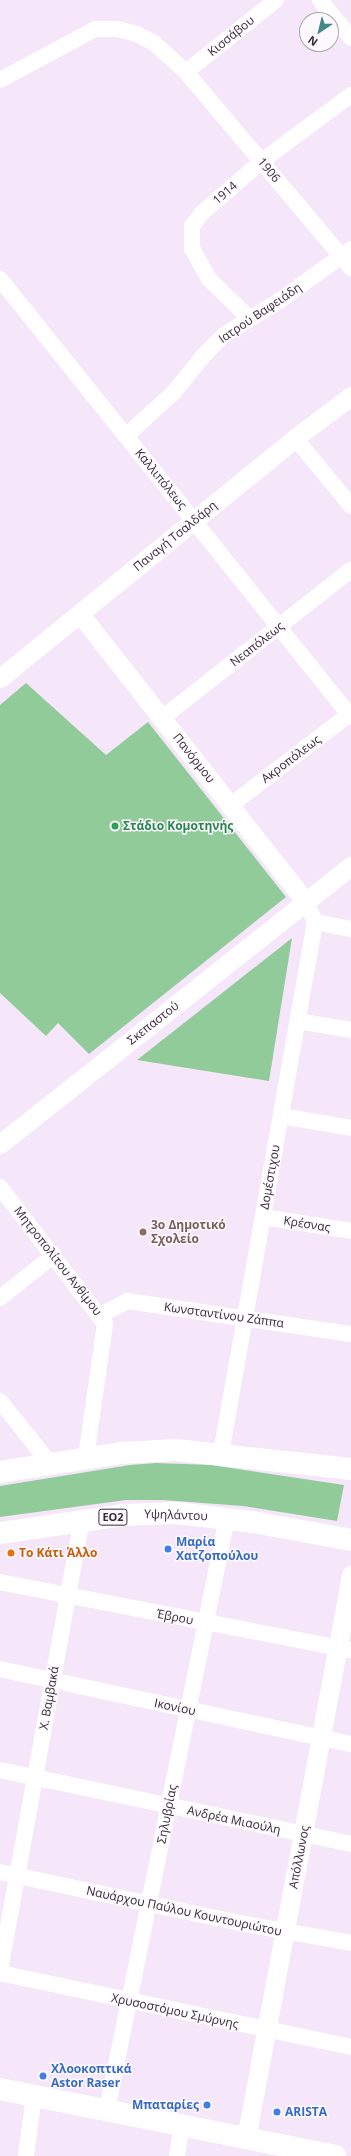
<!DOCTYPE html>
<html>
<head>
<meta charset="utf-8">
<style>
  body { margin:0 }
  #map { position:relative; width:351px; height:2156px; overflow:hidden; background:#f5e6f9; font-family:"Open Sans",sans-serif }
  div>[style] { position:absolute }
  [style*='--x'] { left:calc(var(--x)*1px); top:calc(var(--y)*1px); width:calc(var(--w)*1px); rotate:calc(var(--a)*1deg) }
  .green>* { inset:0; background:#91cb9a }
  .minor>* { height:16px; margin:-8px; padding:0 8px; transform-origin:8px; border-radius:8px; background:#fff }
  .tertiary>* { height:19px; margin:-9.5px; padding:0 9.5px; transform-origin:9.5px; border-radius:9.5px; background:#fff }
  .secondary>* { height:22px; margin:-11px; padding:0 11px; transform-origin:11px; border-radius:11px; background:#fff }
  .primary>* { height:22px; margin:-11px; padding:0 11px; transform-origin:11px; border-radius:11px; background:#fff }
  .dots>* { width:11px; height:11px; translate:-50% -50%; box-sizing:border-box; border:2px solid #fdf7fe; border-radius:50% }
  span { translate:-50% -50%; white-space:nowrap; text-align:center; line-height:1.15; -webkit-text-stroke:3px #fdf7fe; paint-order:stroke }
  .shield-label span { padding:1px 3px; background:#fdf7fe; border:1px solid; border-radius:3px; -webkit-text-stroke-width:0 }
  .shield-label { font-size:11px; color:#322c33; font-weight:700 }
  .street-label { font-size:12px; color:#322c33 }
  .leisure-label { font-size:12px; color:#27864d; font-weight:700 }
  .left { translate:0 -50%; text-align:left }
  .education-label { font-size:12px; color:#785e54; font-weight:700 }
  .shop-label { font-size:12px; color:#366cbe; font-weight:700 }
  .right { translate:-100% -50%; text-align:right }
  .food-label { font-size:12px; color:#c56008; font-weight:700 }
  .north { position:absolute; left:299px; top:12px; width:40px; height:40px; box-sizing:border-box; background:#fdf7fe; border:1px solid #aca6ad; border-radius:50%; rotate:215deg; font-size:11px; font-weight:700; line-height:16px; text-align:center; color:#322c33 }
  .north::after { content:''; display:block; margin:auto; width:14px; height:18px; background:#428988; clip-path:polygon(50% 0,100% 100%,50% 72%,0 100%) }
</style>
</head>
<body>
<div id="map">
  <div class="green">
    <i style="clip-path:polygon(26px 683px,106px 755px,148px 722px,286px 897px,89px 1054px,58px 1023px,46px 1036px,0 993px,0 705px)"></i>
    <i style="clip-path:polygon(292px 938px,269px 1081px,137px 1060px)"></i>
    <i style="clip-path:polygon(156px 1463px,211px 1465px,344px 1485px,337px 1521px,243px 1506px,163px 1500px,126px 1500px,0 1517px,0 1486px,130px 1465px)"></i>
  </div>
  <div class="minor">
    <i style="--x:320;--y:0;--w:49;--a:50.8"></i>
    <i style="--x:186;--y:72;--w:115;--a:-38.7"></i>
    <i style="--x:0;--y:80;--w:108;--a:-28.2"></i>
    <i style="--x:95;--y:29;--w:22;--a:0"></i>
    <i style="--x:117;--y:29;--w:21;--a:14"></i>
    <i style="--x:137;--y:34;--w:19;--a:28"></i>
    <i style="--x:154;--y:43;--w:43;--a:42.2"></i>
    <i style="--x:186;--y:72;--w:256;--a:49.9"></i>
    <i style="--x:0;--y:279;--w:561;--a:51.29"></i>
    <i style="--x:249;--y:318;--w:56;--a:-135.7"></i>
    <i style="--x:209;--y:279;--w:35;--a:-119"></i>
    <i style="--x:192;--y:248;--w:22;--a:-90"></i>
    <i style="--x:192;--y:226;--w:16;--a:-52"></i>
    <i style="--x:202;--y:213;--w:79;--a:-40.9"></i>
    <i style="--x:262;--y:161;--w:111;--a:-36.6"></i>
    <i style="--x:126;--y:436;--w:65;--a:-42.5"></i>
    <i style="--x:174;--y:392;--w:48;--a:-51"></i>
    <i style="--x:204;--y:355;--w:28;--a:-45"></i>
    <i style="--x:224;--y:335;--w:65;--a:-31.7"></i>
    <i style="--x:279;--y:301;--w:89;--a:-35.8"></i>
    <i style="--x:295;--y:438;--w:88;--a:50.5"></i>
    <i style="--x:162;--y:718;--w:240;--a:-38.1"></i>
    <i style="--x:231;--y:805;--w:151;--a:-37.5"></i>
    <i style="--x:315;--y:922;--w:37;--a:11"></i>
    <i style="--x:298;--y:1021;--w:54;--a:9.6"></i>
    <i style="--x:281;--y:1116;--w:71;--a:9.7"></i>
    <i style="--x:0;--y:1187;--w:173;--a:52.5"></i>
    <i style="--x:105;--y:1324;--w:135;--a:98.1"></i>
    <i style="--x:263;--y:1217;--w:89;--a:9"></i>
    <i style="--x:0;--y:1298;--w:69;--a:-38.5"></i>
    <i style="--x:101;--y:1315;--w:30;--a:-28"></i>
    <i style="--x:127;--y:1301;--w:226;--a:8.4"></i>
    <i style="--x:0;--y:1401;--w:82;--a:51.4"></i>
    <i style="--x:221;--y:1453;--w:539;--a:-79.96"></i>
    <i style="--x:315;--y:922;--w:22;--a:-114"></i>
    <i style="--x:0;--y:1582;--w:358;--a:11"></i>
    <i style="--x:0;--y:1669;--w:359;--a:12.1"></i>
    <i style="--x:0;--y:1770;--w:359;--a:11.9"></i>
    <i style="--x:0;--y:1872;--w:244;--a:12"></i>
    <i style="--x:239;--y:1923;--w:114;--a:10.1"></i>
    <i style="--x:0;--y:1970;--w:456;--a:-79.7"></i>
    <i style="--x:0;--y:1973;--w:359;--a:11.9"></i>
    <i style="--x:107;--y:2110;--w:604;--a:-78.54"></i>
    <i style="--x:26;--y:2156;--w:61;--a:-82.4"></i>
    <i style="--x:177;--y:2156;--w:30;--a:-81"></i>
  </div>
  <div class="tertiary">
    <i style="--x:80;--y:614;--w:366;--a:51.9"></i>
    <i style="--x:0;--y:678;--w:380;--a:-39.1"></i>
    <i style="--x:295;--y:438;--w:70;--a:-36.9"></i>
    <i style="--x:0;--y:1144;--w:448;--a:-38.4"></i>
    <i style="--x:246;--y:2139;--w:574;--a:-79.45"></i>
  </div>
  <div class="secondary">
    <i style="--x:0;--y:2089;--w:342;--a:11.3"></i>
  </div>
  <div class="primary">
    <i style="--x:0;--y:1472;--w:122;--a:-8.9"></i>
    <i style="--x:121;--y:1453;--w:55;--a:-3.1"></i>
    <i style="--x:176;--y:1450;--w:176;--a:6.2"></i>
    <i style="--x:0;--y:1533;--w:124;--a:-8.3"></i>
    <i style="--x:123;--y:1515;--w:53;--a:-2.2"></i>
    <i style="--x:176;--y:1513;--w:78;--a:6.7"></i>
    <i style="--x:253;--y:1522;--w:100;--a:10.4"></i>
  </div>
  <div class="dots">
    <i style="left:115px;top:826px;background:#2e9e5b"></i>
    <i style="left:143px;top:1232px;background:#8d6e63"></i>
    <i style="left:168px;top:1549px;background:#3f7fe0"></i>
    <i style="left:11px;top:1553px;background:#e8710a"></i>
    <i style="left:43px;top:2076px;background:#3f7fe0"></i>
    <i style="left:207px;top:2105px;background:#3f7fe0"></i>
    <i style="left:277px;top:2112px;background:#3f7fe0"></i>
  </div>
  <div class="shield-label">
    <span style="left:113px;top:1517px">ΕΟ2</span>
  </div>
  <div class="street-label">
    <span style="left:231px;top:36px;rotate:-39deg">Κισσάβου</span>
    <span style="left:269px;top:170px;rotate:50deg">1906</span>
    <span style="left:225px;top:193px;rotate:-41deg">1914</span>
    <span style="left:260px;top:313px;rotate:-34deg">Ιατρού Βαφειάδη</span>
    <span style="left:161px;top:479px;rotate:51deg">Καλλιπόλεως</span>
    <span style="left:175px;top:536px;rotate:-39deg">Παναγή Τσαλδάρη</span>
    <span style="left:257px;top:644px;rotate:-38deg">Νεαπόλεως</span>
    <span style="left:194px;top:758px;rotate:52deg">Πανόρμου</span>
    <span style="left:291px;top:759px;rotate:-37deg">Ακροπόλεως</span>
    <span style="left:153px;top:1023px;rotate:-38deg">Σκεπαστού</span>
    <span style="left:270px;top:1177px;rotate:-80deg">Δομέστιχου</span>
    <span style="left:307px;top:1224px;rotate:9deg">Κρέσνας</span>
    <span style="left:58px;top:1261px;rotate:52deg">Μητροπολίτου Ανθίμου</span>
    <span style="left:224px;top:1315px;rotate:8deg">Κωνσταντίνου Ζάππα</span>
    <span style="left:176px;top:1515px;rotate:2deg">Υψηλάντου</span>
    <span style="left:175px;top:1617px;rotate:11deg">Έβρου</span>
    <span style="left:49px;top:1698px;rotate:-80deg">Χ. Βαμβακά</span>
    <span style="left:175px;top:1707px;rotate:12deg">Ικονίου</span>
    <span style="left:167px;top:1814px;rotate:-79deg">Σηλυβρίας</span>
    <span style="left:234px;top:1820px;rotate:12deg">Ανδρέα Μιαούλη</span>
    <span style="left:299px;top:1857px;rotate:-79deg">Απόλλωνος</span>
    <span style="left:184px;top:1911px;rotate:12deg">Ναυάρχου Παύλου Κουντουριώτου</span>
    <span style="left:175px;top:2011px;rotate:12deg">Χρυσοστόμου Σμύρνης</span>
  </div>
  <div class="leisure-label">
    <span class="left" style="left:123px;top:826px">Στάδιο Κομοτηνής</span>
  </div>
  <div class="education-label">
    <span class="left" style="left:151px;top:1232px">3ο Δημοτικό<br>Σχολείο</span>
  </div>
  <div class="shop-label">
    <span class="left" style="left:176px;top:1549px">Μαρία<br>Χατζοπούλου</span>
    <span class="left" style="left:51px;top:2076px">Χλοοκοπτικά<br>Astor Raser</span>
    <span class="right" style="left:199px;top:2105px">Μπαταρίες</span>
    <span class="left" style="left:285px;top:2112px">ARISTA</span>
  </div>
  <div class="food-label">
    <span class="left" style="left:19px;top:1553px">Το Κάτι Άλλο</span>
  </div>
  <div class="north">N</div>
</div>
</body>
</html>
